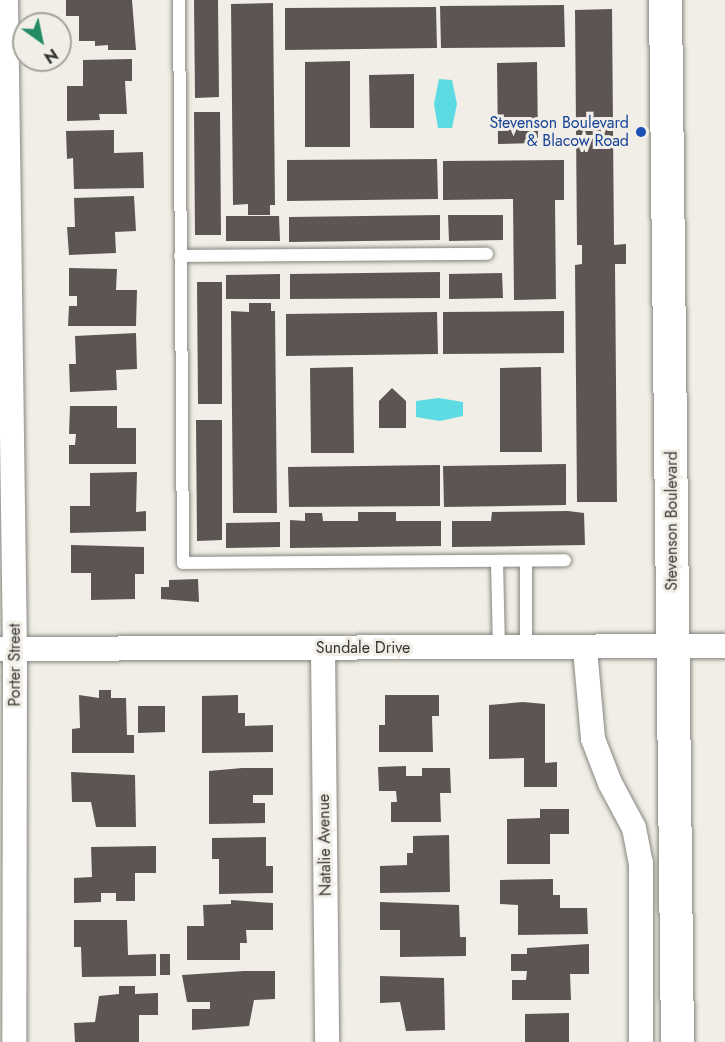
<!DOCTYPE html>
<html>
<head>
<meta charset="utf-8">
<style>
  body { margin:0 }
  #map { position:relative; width:725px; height:1042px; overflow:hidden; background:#f0eee6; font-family:Jost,sans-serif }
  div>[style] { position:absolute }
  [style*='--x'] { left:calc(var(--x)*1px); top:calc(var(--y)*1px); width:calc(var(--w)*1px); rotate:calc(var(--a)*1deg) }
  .water>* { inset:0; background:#5cdbe2 }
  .building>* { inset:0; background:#5d5553 }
  .roads { filter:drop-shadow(0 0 2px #86857e) drop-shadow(0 0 2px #86857e) }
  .lane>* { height:12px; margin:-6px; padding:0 6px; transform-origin:6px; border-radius:6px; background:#fff }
  .street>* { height:24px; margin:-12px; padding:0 12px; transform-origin:12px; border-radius:12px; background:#fff }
  .primary>* { height:33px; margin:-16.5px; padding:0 16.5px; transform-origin:16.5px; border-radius:16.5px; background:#fff }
  .dots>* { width:16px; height:16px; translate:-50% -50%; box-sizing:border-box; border:3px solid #f0eee6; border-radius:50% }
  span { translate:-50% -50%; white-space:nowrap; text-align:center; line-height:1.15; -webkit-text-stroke:6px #f0eee6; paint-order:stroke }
  .transit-label { font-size:16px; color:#164399 }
  .right { translate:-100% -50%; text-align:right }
  .street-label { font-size:16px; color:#363633 }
  .north { position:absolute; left:12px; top:12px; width:60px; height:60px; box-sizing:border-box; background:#f0eee6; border:2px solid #a6a49e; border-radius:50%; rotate:147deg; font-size:16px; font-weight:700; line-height:24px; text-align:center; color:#363633 }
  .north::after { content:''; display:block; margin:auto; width:21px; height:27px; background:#248b67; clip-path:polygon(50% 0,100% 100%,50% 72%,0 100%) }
</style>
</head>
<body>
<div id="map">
  <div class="water">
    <i style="clip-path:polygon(439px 79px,452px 80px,457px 104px,452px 128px,438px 128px,434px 104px)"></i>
    <i style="clip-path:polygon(439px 398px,463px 402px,463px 416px,440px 421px,416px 417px,416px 401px)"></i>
  </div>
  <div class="building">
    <i style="clip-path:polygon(66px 0,132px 0,136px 50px,108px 50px,108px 45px,95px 46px,95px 41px,79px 41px,79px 16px,66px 16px)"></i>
    <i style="clip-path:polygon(194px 0,218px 0,219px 97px,195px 98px)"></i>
    <i style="clip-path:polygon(273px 3px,275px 205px,270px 205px,270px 215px,248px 215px,248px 204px,233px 205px,231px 4px)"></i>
    <i style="clip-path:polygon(564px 5px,565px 47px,441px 48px,440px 6px)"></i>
    <i style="clip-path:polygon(436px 7px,437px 48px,285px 50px,285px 8px)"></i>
    <i style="clip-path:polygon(612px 9px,614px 245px,626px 244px,626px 264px,615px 264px,617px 502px,577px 502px,575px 265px,582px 264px,582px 245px,577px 245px,575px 10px)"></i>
    <i style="clip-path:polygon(132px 59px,132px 81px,125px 81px,127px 114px,99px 114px,100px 120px,67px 121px,67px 86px,83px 86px,83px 60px)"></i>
    <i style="clip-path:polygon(350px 61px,350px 147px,305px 147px,305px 62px)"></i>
    <i style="clip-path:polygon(537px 62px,538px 143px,498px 144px,497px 63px)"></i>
    <i style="clip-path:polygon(414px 74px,414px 128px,370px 128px,369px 75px)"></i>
    <i style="clip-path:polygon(194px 112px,220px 112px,221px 235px,195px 235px)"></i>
    <i style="clip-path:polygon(114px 130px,114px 153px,143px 152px,144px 188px,74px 189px,73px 158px,67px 159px,66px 131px)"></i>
    <i style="clip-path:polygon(437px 159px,438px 199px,287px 201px,287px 160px)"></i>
    <i style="clip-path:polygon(564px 160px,564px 200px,555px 200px,556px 299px,514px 300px,513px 199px,443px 200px,443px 161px)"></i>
    <i style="clip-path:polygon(134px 196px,136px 231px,115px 232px,116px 253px,69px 255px,67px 227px,75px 227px,74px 198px)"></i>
    <i style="clip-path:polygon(440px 215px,440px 240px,289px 242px,289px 217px)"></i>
    <i style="clip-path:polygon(448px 215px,503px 215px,503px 240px,449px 241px)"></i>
    <i style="clip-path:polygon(226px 216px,279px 216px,280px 241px,226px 241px)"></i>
    <i style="clip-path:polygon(69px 268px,117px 269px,116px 290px,137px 290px,136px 326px,68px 326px,69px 306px,77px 306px,77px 296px,69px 296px)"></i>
    <i style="clip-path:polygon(440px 272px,440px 298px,290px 299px,290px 274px)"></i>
    <i style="clip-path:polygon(502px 273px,503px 298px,449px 299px,449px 274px)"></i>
    <i style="clip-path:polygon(280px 274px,280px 299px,226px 299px,226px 275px)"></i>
    <i style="clip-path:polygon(197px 282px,222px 282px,222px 404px,198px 404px)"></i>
    <i style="clip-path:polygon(249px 303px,271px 303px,271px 311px,275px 311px,277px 513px,233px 513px,231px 311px,249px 312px)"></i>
    <i style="clip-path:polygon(564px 311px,564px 353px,443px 354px,443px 312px)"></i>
    <i style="clip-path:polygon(437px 312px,438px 354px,286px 356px,286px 314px)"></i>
    <i style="clip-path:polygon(136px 333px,137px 369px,116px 370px,117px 390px,70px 392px,69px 364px,76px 364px,75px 336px)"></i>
    <i style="clip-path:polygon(353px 367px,354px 453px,311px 453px,310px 368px)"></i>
    <i style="clip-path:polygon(541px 367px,542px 452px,500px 452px,500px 368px)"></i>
    <i style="clip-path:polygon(392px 388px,406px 401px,406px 428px,379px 428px,379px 401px)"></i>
    <i style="clip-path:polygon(70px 406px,117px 406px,117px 428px,136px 428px,136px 464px,69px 464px,69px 445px,75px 445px,76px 434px,69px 434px)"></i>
    <i style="clip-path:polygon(196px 420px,222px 420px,222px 540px,197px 541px)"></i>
    <i style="clip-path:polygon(566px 464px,566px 505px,444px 507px,443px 466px)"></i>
    <i style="clip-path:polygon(440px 465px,440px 506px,289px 507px,288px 467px)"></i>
    <i style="clip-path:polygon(137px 472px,136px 512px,146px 511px,146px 531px,70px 533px,70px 506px,90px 506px,90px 473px)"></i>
    <i style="clip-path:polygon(568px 511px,584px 513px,585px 545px,452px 547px,452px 521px,491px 521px,492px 512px)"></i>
    <i style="clip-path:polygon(358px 512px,396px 512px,396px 521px,441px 521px,441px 546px,290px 548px,290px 520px,305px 521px,305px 513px,322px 513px,323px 521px,358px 521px)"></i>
    <i style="clip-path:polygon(280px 522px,280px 547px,226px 548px,226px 523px)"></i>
    <i style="clip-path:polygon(71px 545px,144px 547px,144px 574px,135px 574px,135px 599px,91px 600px,91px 573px,71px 573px)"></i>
    <i style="clip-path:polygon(198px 579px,199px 602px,161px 599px,161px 587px,169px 587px,169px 580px)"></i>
    <i style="clip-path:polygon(99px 690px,111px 690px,111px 698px,126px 698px,127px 735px,134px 735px,134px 753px,72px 753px,72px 729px,80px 728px,79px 695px,99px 698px)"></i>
    <i style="clip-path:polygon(238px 695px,238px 713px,245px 713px,245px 726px,273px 725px,273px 752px,202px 753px,202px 696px)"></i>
    <i style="clip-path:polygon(385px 695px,439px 695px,439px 716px,432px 716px,433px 752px,379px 752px,379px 725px,385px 725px)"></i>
    <i style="clip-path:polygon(523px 702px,545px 704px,545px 763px,557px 762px,557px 787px,524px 787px,524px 758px,489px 759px,489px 705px)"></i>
    <i style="clip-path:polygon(138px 706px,165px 706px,165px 732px,138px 733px)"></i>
    <i style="clip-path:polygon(406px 766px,406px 776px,422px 776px,422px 768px,450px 768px,451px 793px,440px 793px,441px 822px,391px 822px,391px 802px,397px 802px,396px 791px,379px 791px,378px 767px)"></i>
    <i style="clip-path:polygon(242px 768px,273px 768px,273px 795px,253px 795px,253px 803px,265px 803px,265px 823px,209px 824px,209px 771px)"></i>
    <i style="clip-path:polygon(71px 772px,135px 775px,136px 827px,96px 827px,91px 802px,72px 802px)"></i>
    <i style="clip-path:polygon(540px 809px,569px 809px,569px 834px,550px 834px,550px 864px,507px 864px,507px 819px,540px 818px)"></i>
    <i style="clip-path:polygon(449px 835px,450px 892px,380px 893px,380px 866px,407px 865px,407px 853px,413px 853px,413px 836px)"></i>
    <i style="clip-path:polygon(266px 837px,266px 866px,273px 866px,273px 893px,219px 894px,219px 859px,212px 859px,212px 838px)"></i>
    <i style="clip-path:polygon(156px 846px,156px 873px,135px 873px,135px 901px,116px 901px,116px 893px,101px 893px,101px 902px,74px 903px,74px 878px,92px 877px,91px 847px)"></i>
    <i style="clip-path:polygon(553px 879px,553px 895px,560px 895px,560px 908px,587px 908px,588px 934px,518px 935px,518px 905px,500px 904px,500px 880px)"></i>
    <i style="clip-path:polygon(231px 900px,273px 903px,273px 930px,246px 930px,247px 943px,240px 943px,240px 960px,187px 960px,187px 926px,204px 926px,203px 905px,231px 904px)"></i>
    <i style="clip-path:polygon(380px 902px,459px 905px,460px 937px,466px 937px,466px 956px,400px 957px,400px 930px,380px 930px)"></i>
    <i style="clip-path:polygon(74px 920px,127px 920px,128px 955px,156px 954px,156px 976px,82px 977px,81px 947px,74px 947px)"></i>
    <i style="clip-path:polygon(589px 944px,589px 974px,570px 974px,571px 1000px,512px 1000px,512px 980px,526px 980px,527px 971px,511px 971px,511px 954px,527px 954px,527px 948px)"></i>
    <i style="clip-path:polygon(160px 954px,170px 954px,170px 975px,160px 975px)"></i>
    <i style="clip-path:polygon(244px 971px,275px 971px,275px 999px,254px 1000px,249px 1026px,192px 1030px,192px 1009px,210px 1009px,210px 1002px,187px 1002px,182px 975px)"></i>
    <i style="clip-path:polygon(380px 976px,444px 978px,445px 1030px,406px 1031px,400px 1002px,380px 1003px)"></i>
    <i style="clip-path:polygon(119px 986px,135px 986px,135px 994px,158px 993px,158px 1015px,139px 1015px,139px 1042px,75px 1042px,74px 1023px,95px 1022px,99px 996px,119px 994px)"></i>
    <i style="clip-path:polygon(569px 1013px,569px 1042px,525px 1042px,525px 1014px)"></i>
  </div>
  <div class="roads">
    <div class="lane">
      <i style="--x:179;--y:0;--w:563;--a:89.59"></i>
      <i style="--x:183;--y:563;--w:382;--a:-0.4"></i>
      <i style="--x:180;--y:256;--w:307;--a:-0.4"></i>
      <i style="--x:497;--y:561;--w:88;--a:88.7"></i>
      <i style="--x:526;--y:561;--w:88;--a:90"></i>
    </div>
    <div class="street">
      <i style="--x:6;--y:0;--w:649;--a:89.21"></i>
      <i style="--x:15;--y:649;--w:393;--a:90.1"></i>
      <i style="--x:323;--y:648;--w:394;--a:89.4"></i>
      <i style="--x:0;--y:649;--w:725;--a:-0.24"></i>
      <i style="--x:585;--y:649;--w:90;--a:84.9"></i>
      <i style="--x:593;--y:739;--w:47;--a:68.9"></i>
      <i style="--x:610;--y:783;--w:51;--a:61.9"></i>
      <i style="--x:634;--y:828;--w:36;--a:79"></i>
      <i style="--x:641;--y:863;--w:179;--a:90"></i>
    </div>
    <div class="primary">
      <i style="--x:665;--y:0;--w:1042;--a:89.34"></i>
    </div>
  </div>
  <div class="dots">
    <i style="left:641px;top:132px;background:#1a4fb4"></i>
  </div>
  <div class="transit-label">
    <span class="right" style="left:629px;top:132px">Stevenson Boulevard<br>&amp; Blacow Road</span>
  </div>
  <div class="street-label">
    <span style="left:672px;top:521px;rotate:-90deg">Stevenson Boulevard</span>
    <span style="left:363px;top:648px">Sundale Drive</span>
    <span style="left:15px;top:665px;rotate:-90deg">Porter Street</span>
    <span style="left:325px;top:845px;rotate:-91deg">Natalie Avenue</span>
  </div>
  <div class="north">N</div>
</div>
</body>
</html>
